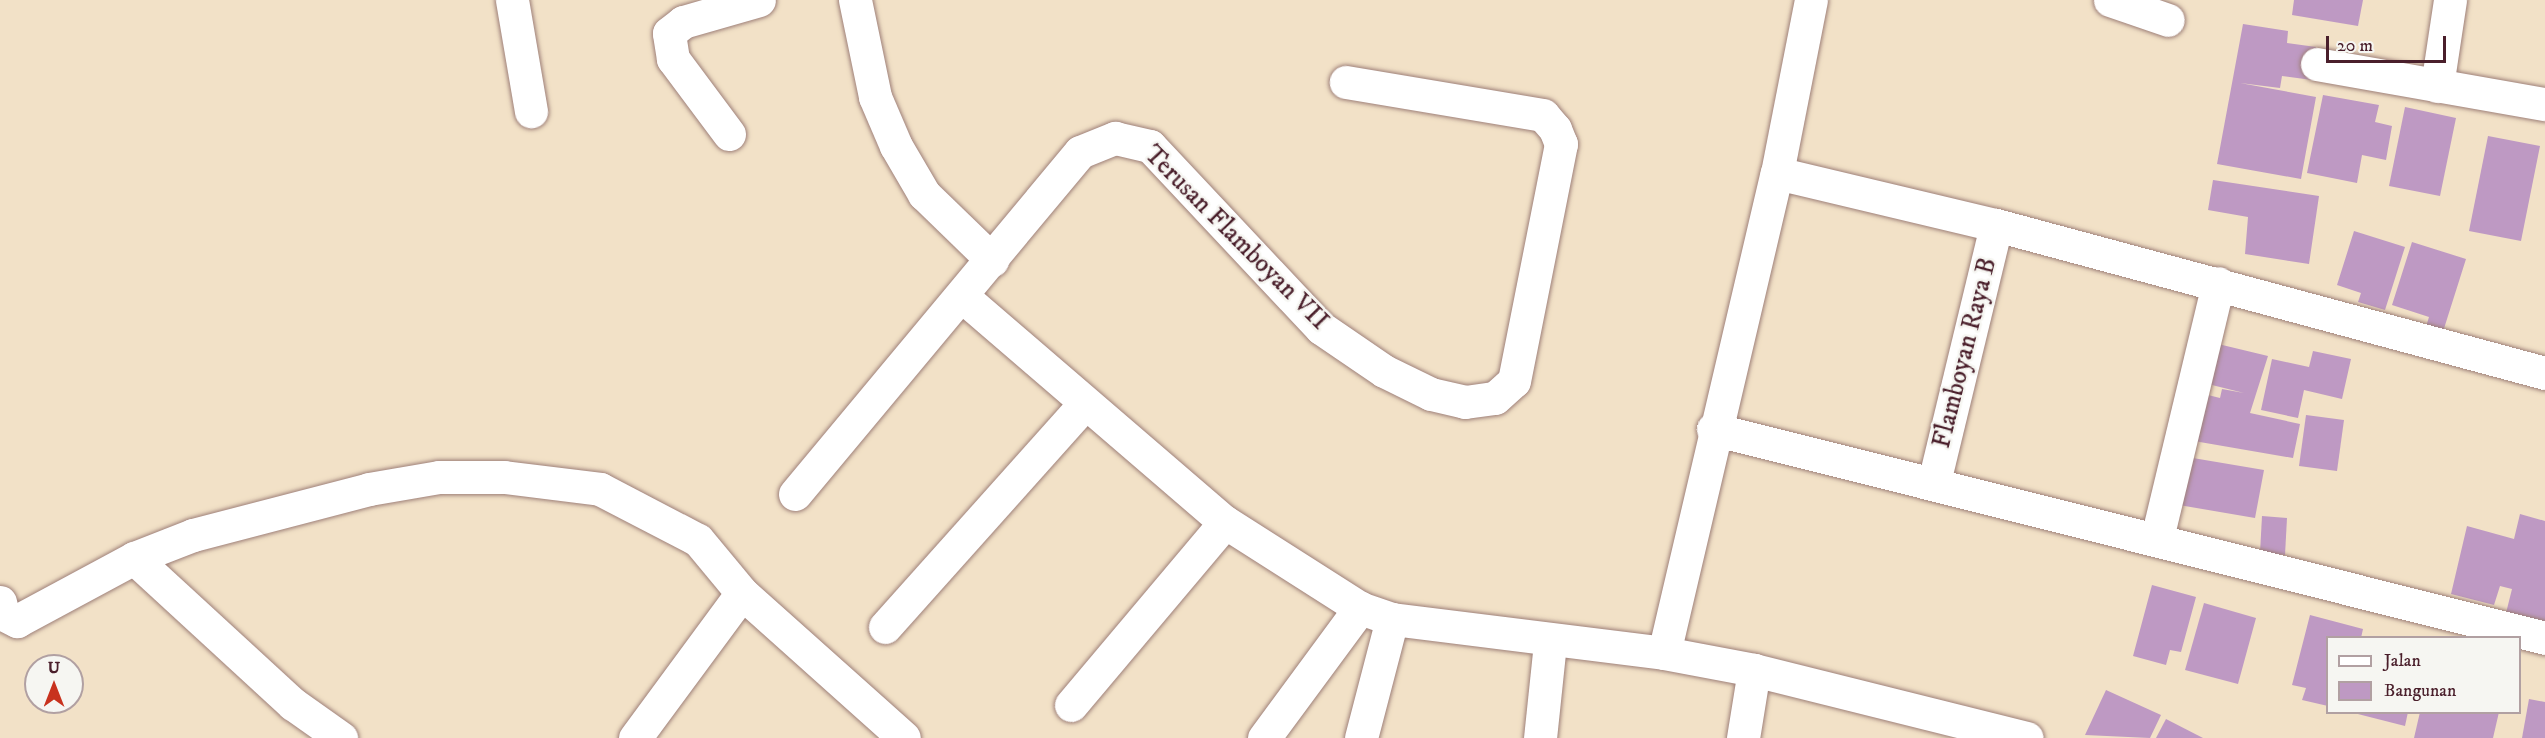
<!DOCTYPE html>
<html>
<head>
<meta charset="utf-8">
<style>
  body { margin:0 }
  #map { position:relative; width:2545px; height:738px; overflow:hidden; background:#f2e1c7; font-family:"IM FELL DW Pica",serif }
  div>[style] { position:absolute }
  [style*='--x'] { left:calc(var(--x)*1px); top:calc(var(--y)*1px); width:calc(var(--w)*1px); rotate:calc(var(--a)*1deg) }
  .building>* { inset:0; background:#be99c3 }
  .roads { filter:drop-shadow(0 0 2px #9e8079) drop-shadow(0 0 2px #9e8079) }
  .street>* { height:33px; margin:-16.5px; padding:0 16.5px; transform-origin:16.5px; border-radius:16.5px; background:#fff }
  span { translate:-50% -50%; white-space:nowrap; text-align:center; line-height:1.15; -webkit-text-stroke:5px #f6f6f2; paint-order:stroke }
  .street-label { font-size:26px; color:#4a1f2b }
  .legend { position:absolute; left:2326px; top:636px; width:195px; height:78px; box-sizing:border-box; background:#f6f6f2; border:2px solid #b1a0a2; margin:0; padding:8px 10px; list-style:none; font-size:18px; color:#4a1f2b }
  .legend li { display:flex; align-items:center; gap:12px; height:30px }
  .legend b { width:30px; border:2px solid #b1a0a2 }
  .north { position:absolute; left:24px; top:654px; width:60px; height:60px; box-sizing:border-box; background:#f6f6f2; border:2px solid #b1a0a2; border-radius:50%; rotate:0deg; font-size:16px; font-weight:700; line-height:24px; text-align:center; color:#4a1f2b }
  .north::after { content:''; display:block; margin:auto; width:21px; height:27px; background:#c8321e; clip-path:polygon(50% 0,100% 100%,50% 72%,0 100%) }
  .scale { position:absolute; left:2326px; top:36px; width:120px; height:27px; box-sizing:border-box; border:3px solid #4a1f2b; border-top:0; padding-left:8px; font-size:18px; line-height:21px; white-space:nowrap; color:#4a1f2b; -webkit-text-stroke:4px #f6f6f2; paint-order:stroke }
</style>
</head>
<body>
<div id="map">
  <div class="building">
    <i style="clip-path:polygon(2294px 0,2363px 0,2358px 26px,2292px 15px)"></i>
    <i style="clip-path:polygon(2243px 24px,2288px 31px,2287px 43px,2316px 47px,2312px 80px,2282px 76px,2280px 88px,2240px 83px,2316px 97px,2301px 179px,2217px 164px)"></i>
    <i style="clip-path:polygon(2323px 95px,2379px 105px,2375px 122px,2392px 126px,2386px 160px,2362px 155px,2357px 183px,2307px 173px)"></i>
    <i style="clip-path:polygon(2405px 107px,2456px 118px,2440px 196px,2389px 186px)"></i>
    <i style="clip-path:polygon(2488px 136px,2540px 146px,2521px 241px,2469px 231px)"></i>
    <i style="clip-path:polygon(2213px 180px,2319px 196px,2309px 264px,2245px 254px,2248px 217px,2208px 210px)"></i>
    <i style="clip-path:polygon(2354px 231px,2405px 247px,2385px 310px,2358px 302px,2361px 293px,2337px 285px)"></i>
    <i style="clip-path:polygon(2412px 242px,2466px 259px,2441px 338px,2424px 333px,2429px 317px,2392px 305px)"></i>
    <i style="clip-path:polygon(2214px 343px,2268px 356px,2250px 413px,2300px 424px,2293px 458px,2194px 441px,2204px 394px,2220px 398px,2222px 389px,2244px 393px,2204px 383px)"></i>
    <i style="clip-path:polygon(2313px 351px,2351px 359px,2342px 399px,2304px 390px,2298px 418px,2261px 410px,2272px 359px,2309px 367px)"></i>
    <i style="clip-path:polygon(2306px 415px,2344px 420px,2337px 471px,2299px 466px)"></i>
    <i style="clip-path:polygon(2187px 457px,2264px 470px,2255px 518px,2179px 505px)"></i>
    <i style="clip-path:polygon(2520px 514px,2545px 521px,2545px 622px,2506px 613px,2512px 589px,2500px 586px,2494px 605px,2451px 594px,2467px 526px,2514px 539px)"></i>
    <i style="clip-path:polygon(2262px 516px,2287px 518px,2285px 555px,2260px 553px)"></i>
    <i style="clip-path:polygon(2152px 585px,2196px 597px,2181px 652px,2170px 650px,2166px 665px,2133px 656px)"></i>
    <i style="clip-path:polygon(2204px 603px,2256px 618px,2238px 684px,2185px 670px)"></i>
    <i style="clip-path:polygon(2310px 615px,2363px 629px,2361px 638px,2328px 638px,2328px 706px,2302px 700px,2306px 688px,2292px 685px)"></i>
    <i style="clip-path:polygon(2106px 690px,2161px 715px,2150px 738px,2085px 735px)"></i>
    <i style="clip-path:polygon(2529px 699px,2545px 702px,2545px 738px,2522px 738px)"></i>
    <i style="clip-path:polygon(2350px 712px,2408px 712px,2405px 726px)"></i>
    <i style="clip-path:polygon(2420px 712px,2499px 712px,2493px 738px,2414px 738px)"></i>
    <i style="clip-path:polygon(2166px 719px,2203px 738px,2156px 738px)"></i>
  </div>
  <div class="roads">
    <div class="street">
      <i style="--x:512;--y:0;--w:113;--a:80.3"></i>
      <i style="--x:855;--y:0;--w:99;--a:78.3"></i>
      <i style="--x:875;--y:97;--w:53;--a:66.8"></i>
      <i style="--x:896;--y:146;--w:56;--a:59.7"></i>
      <i style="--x:924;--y:194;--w:95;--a:44.1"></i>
      <i style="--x:2110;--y:0;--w:61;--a:19"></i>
      <i style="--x:2317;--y:64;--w:231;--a:10"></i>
      <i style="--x:2437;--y:86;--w:87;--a:-81.4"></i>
      <i style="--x:729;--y:134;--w:94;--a:-126.7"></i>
      <i style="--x:673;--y:59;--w:26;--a:-99"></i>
      <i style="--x:669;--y:33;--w:18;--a:-38"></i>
      <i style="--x:683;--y:22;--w:79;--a:-16.1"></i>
      <i style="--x:1777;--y:173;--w:225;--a:13.4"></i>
      <i style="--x:1996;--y:225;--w:569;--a:15.09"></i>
      <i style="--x:963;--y:297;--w:345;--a:40.7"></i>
      <i style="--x:1225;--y:522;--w:160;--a:32.5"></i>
      <i style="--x:1360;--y:608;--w:34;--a:19"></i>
      <i style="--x:1392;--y:619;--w:274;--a:7.1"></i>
      <i style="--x:1664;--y:653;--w:92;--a:10.7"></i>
      <i style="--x:1713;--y:429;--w:858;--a:14.1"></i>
      <i style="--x:1934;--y:482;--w:264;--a:-76.4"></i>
      <i style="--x:795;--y:494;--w:445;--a:-50.2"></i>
      <i style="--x:1080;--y:152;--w:38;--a:-22"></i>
      <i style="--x:1115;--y:138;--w:36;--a:13"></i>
      <i style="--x:1150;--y:146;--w:250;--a:46.8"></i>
      <i style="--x:1321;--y:328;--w:76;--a:34.3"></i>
      <i style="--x:1384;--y:371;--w:52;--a:26.1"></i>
      <i style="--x:1431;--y:394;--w:35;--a:13"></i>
      <i style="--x:1465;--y:402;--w:30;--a:-8"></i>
      <i style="--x:1495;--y:398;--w:25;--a:-42"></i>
      <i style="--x:1514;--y:381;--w:242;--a:-78.8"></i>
      <i style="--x:1561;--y:144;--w:16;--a:-112"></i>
      <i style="--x:1555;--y:129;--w:18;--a:-131"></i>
      <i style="--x:1543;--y:115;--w:200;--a:-170.5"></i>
      <i style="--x:2157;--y:538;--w:262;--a:-76.5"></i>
      <i style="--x:134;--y:558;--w:216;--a:42.6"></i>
      <i style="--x:293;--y:704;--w:59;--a:35.3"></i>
      <i style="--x:0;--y:602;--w:12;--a:76"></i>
      <i style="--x:3;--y:614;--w:16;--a:27"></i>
      <i style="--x:17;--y:621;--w:133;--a:-28.3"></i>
      <i style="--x:134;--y:558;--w:63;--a:-21.3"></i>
      <i style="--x:193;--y:535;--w:182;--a:-14.6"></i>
      <i style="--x:369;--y:489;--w:71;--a:-9.7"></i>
      <i style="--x:439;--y:477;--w:65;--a:0"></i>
      <i style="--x:504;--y:477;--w:97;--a:7.1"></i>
      <i style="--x:600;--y:489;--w:110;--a:27.5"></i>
      <i style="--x:698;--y:540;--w:69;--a:50.3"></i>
      <i style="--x:742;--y:593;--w:217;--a:41.8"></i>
      <i style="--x:885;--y:627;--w:300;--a:-48.2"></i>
      <i style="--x:1664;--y:653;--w:493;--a:-76.8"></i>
      <i style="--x:1777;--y:173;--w:176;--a:-78.9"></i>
      <i style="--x:1071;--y:705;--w:239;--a:-49.9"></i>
      <i style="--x:635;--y:738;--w:180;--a:-53.6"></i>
      <i style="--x:1264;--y:738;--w:162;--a:-53.6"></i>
      <i style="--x:1361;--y:738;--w:123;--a:-75.4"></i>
      <i style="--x:1540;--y:738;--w:96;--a:-84"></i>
      <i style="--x:1743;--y:738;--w:69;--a:-80.8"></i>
      <i style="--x:1754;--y:670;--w:281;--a:14"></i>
    </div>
  </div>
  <div class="street-label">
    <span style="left:1236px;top:238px;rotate:45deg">Terusan Flamboyan VII</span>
    <span style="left:1965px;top:353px;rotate:-76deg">Flamboyan Raya B</span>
  </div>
  <ul class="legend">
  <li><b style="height:8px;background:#fff"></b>Jalan</li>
  <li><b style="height:16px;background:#be99c3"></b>Bangunan</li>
  </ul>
  <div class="north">U</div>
  <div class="scale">20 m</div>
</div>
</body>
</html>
